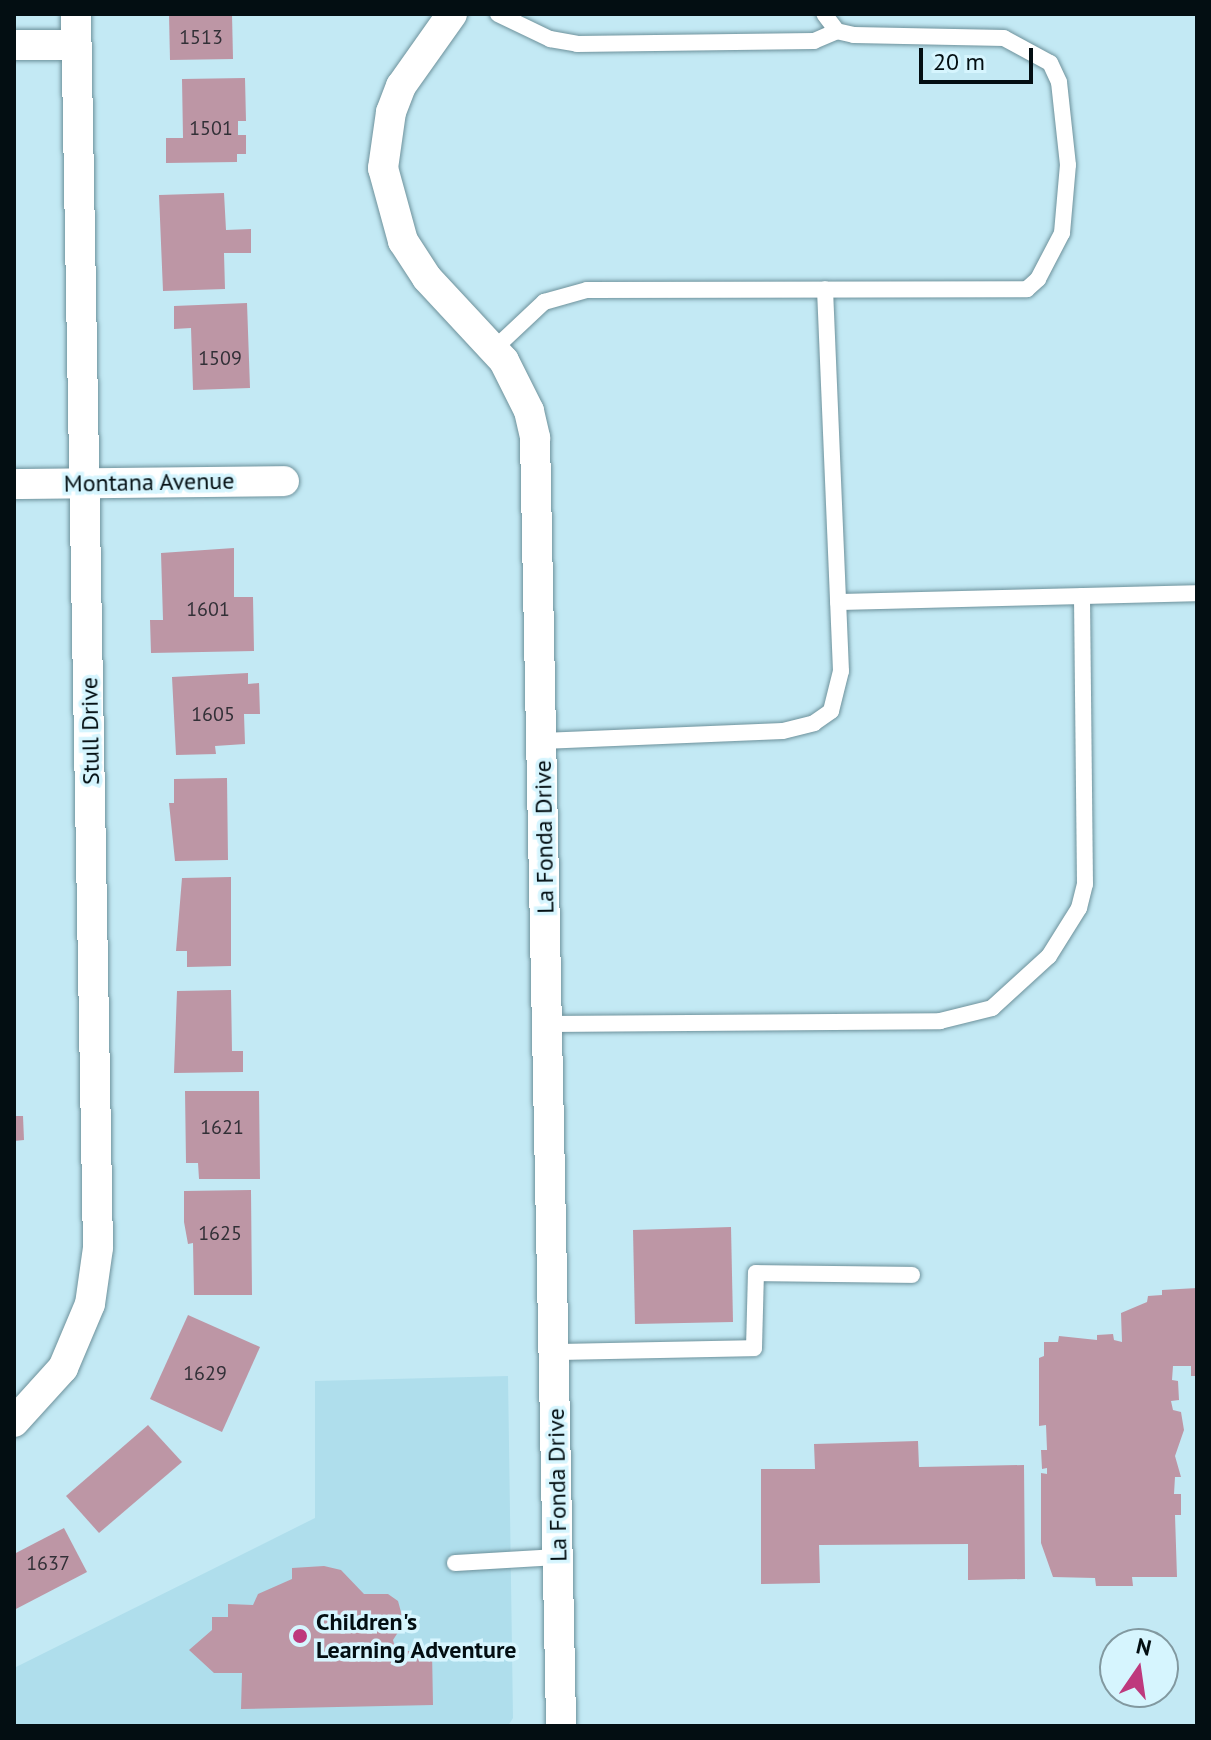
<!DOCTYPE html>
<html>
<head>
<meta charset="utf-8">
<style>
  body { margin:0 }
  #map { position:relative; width:1211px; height:1740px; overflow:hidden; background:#c3e9f4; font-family:"PT Sans",sans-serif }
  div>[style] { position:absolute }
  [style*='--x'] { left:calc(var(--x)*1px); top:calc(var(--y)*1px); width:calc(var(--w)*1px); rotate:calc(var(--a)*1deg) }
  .built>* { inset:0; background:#afdeec }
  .building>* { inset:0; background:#bd96a5 }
  .roads { filter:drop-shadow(0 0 2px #6d919b) drop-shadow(0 0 2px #6d919b) }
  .lane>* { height:16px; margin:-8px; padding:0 8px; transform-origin:8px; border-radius:8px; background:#fff }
  .street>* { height:30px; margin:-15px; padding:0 15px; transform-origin:15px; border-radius:15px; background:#fff }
  .dots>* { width:22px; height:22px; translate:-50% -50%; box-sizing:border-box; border:4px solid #d6f5fe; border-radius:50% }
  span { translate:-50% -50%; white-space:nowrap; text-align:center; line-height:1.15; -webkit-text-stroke:7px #d6f5fe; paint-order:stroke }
  .number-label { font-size:20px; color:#323037 }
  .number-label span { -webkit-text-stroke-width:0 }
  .street-label { font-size:24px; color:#030e12 }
  .poi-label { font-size:24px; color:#030e12; font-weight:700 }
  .left { translate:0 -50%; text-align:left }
  .frame { position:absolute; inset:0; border:16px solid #030e12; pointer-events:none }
  .north { position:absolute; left:1099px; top:1628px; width:80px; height:80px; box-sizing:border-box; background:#d6f5fe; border:2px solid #8299a0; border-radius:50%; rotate:13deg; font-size:22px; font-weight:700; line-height:32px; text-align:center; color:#030e12 }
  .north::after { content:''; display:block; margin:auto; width:28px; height:36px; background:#be397d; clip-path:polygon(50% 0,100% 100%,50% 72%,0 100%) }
  .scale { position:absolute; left:919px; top:48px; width:114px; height:36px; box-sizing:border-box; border:4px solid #030e12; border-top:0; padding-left:10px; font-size:24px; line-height:28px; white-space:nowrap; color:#030e12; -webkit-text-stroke:6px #d6f5fe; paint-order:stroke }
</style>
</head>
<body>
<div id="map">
  <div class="built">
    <i style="clip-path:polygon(508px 1376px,513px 1718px,508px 1726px,14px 1726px,14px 1668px,315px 1518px,315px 1381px)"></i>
  </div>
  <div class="building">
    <i style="clip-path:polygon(169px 14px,232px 14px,233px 59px,170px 60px)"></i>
    <i style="clip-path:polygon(245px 78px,246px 121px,238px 121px,238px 135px,246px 135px,246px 154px,237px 154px,237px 162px,166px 163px,166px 138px,183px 138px,182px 79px)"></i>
    <i style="clip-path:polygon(224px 193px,226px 230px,251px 229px,251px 253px,224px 253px,225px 289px,163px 291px,159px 195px)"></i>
    <i style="clip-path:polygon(247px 303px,250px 388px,193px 390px,191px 328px,174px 329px,174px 306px)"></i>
    <i style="clip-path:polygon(234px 548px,234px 597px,253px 597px,254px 651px,151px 653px,150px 620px,163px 620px,161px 553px)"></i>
    <i style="clip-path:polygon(248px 673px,248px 684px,259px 683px,260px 714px,244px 714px,245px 744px,215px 746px,216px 754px,176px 755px,172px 677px)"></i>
    <i style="clip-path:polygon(227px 778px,228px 860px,175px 861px,169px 803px,174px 803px,174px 779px)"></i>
    <i style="clip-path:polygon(231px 877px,231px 966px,187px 967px,187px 951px,176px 951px,182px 878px)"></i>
    <i style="clip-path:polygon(231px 990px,232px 1051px,243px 1051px,243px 1072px,174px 1073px,177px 991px)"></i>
    <i style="clip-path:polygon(185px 1091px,259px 1091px,260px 1179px,199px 1179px,198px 1163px,186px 1163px)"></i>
    <i style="clip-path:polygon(14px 1116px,23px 1116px,24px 1140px,14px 1141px)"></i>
    <i style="clip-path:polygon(251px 1190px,252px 1295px,194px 1295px,193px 1243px,188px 1244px,184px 1222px,184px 1191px)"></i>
    <i style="clip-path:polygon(731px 1227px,733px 1322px,635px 1324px,633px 1230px)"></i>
    <i style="clip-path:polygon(1197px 1288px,1197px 1376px,1191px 1376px,1191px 1366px,1173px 1366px,1172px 1380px,1178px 1381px,1179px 1400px,1171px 1401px,1173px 1410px,1181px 1412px,1184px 1430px,1175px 1456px,1181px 1477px,1175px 1477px,1174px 1494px,1181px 1494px,1181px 1515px,1175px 1515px,1177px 1577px,1132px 1577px,1133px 1586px,1096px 1586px,1095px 1578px,1053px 1577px,1041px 1543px,1041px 1473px,1047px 1474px,1047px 1468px,1042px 1469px,1041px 1450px,1047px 1450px,1046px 1425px,1039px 1426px,1039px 1358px,1044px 1356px,1044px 1342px,1058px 1342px,1059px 1336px,1097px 1340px,1097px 1335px,1113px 1334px,1114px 1340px,1122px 1342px,1121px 1313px,1147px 1302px,1148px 1296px,1162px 1295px,1162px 1290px)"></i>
    <i style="clip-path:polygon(188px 1315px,260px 1347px,222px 1432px,150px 1399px)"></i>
    <i style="clip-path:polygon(148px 1425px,182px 1462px,99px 1533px,66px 1496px)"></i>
    <i style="clip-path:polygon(918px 1441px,919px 1467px,1024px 1465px,1025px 1579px,968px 1580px,968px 1544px,819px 1545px,820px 1583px,761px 1584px,761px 1469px,815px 1469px,814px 1444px)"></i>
    <i style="clip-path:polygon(64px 1528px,87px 1572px,14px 1610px,14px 1554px)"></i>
    <i style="clip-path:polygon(324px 1566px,341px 1570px,364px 1594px,388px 1594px,398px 1601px,404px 1623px,393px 1640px,396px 1651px,432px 1651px,433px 1705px,241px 1709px,242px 1673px,214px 1673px,189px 1650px,212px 1630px,212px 1617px,228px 1617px,228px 1604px,253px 1605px,258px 1594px,292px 1579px,292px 1568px)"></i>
  </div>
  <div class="roads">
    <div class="lane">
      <i style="--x:498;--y:14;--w:58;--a:25.7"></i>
      <i style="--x:550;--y:39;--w:27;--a:10"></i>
      <i style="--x:577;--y:44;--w:237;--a:-0.7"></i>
      <i style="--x:814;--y:41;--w:25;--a:-23"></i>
      <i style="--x:494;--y:349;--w:69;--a:-43.2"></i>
      <i style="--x:544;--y:302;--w:45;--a:-15.6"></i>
      <i style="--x:587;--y:290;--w:440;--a:-0.1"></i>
      <i style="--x:1027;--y:289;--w:15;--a:-42"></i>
      <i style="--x:1038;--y:279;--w:52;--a:-62.4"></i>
      <i style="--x:1062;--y:233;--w:68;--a:-85"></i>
      <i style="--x:1068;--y:165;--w:83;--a:-96.2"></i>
      <i style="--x:1059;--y:82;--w:21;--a:-115"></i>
      <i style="--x:1050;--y:63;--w:52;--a:-151.5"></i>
      <i style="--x:1004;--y:38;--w:150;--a:-178.9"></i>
      <i style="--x:854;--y:35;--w:17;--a:-167"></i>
      <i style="--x:837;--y:31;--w:21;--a:-127"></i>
      <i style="--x:838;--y:602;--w:359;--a:-1.4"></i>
      <i style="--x:542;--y:741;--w:241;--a:-2.4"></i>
      <i style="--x:783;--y:731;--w:32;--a:-14"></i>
      <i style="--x:814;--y:723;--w:21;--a:-35"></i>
      <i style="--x:831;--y:711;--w:41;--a:-76"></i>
      <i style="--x:841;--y:671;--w:382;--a:-92.4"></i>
      <i style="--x:548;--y:1024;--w:392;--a:-0.4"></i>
      <i style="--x:940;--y:1021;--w:54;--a:-14"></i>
      <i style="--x:992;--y:1008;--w:77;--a:-42.4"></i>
      <i style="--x:1049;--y:956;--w:57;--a:-58"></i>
      <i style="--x:1079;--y:908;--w:25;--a:-76"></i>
      <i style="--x:1085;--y:884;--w:288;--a:-90.6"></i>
      <i style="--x:554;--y:1352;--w:200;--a:-1.1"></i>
      <i style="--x:754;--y:1348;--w:75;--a:-88.5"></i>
      <i style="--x:756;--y:1273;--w:156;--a:0.7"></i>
      <i style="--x:455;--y:1563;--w:103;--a:-3.3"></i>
    </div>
    <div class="street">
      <i style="--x:452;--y:14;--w:88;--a:125.3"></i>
      <i style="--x:401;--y:86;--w:28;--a:111"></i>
      <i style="--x:391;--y:112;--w:57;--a:98.1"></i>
      <i style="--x:383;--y:168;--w:76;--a:74.7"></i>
      <i style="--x:403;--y:241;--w:44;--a:57"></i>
      <i style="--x:427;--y:278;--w:113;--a:47.1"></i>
      <i style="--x:504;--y:361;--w:56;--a:63.4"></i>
      <i style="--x:529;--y:411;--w:28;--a:77"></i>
      <i style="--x:535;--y:438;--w:1288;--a:88.84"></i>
      <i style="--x:14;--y:45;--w:62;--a:0"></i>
      <i style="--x:14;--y:484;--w:270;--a:-0.6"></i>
      <i style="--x:14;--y:1422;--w:73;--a:-47.8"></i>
      <i style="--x:63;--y:1368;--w:69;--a:-67.1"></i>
      <i style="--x:90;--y:1304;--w:57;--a:-81.9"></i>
      <i style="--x:98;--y:1248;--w:1234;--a:-91.02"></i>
    </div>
  </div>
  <div class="dots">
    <i style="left:300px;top:1636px;background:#be397d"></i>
  </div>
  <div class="number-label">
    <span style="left:201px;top:37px">1513</span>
    <span style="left:211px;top:128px">1501</span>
    <span style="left:220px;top:358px">1509</span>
    <span style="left:208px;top:609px">1601</span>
    <span style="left:213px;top:714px">1605</span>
    <span style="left:222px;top:1127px">1621</span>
    <span style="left:220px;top:1233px">1625</span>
    <span style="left:205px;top:1373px">1629</span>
    <span style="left:48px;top:1563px">1637</span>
  </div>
  <div class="street-label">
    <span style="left:149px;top:482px;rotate:-1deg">Montana Avenue</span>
    <span style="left:90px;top:731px;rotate:-91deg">Stull Drive</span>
    <span style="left:544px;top:837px;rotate:-91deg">La Fonda Drive</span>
    <span style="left:557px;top:1485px;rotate:-91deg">La Fonda Drive</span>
  </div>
  <div class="poi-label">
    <span class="left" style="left:316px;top:1636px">Children's<br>Learning Adventure</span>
  </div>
  <div class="frame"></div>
  <div class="north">N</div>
  <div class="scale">20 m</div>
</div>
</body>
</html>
